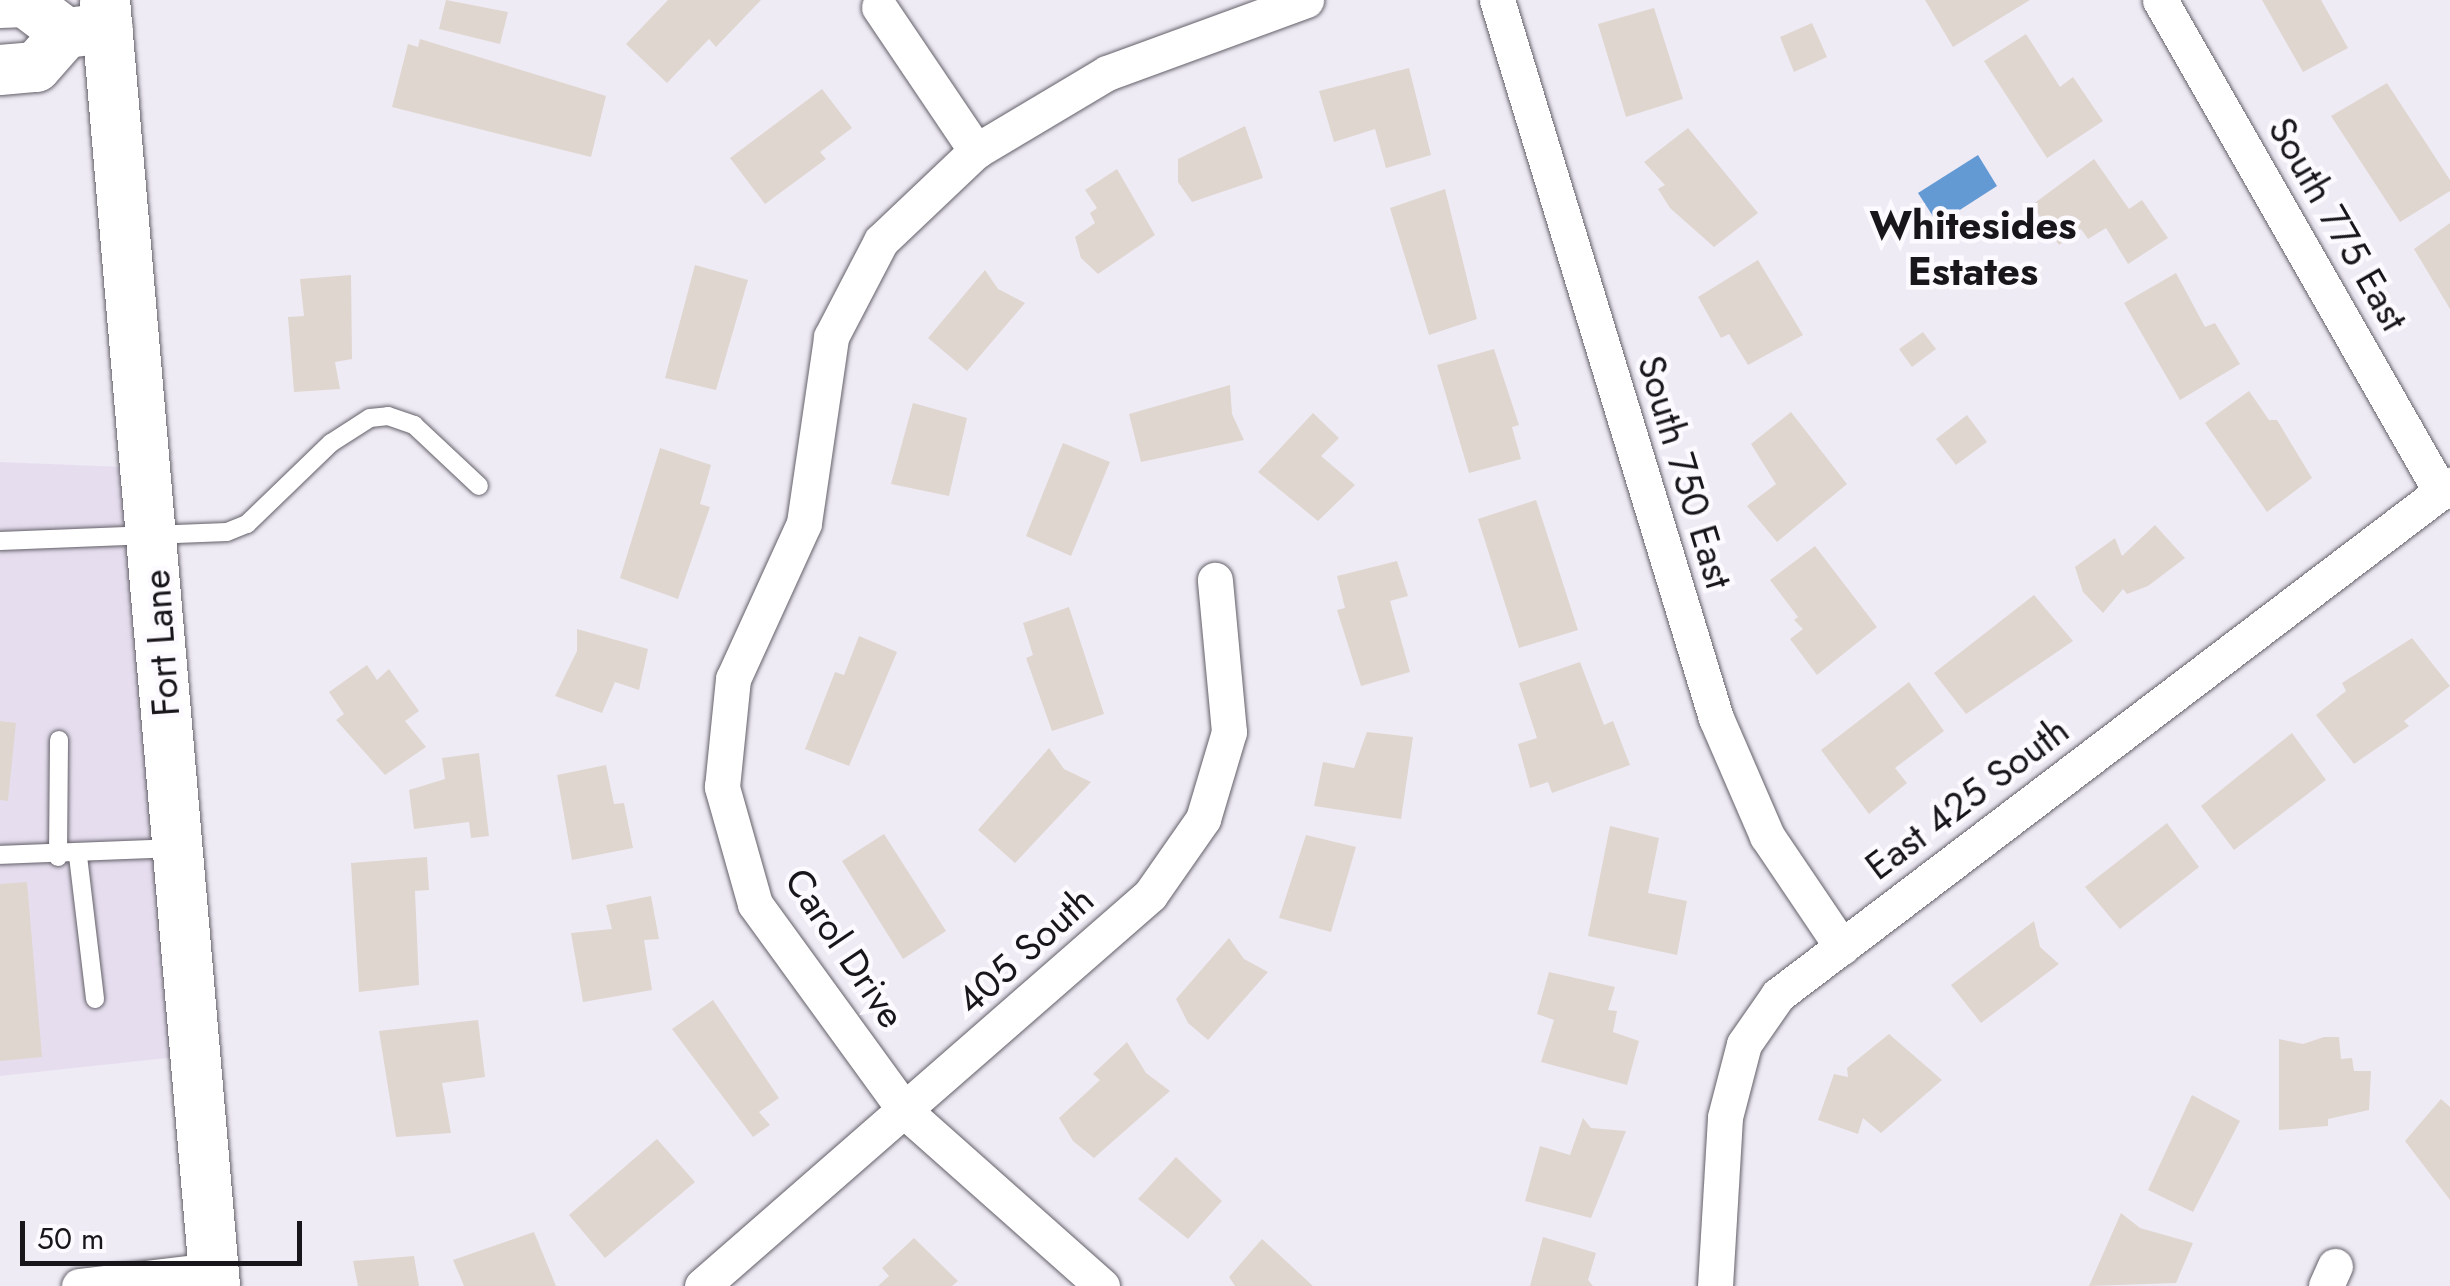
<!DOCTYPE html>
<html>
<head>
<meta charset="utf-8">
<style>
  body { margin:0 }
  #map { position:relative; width:2450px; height:1286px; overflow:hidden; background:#efebf5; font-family:Jost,sans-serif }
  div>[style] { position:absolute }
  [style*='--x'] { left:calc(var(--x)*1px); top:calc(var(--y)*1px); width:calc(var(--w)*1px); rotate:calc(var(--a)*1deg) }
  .built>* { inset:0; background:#e6deef }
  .water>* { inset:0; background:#649ad4 }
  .building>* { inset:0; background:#dfd6cf }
  .roads { filter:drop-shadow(0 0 2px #646069) drop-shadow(0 0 2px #646069) }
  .service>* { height:18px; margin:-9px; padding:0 9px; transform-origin:9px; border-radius:9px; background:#fff }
  .minor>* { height:35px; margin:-17.5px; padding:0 17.5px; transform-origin:17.5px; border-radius:17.5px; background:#fff }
  .secondary>* { height:50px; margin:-25px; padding:0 25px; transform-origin:25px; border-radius:25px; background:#fff }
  span { translate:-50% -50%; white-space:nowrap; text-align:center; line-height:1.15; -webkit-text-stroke:9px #fcf9ff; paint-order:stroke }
  .street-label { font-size:38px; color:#18161a }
  .neighbourhood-label { font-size:40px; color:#18161a; font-weight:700 }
  .scale { position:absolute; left:20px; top:1221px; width:282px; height:45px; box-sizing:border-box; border:5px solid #18161a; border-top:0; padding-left:12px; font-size:30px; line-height:35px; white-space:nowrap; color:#18161a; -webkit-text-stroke:8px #fcf9ff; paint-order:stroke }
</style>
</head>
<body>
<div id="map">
  <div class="built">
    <i style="clip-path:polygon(0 462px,125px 467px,177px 1057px,0 1076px)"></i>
  </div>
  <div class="water">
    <i style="clip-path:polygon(1978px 155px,1997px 186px,1938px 224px,1918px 193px)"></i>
  </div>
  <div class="building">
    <i style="clip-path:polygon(446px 0,508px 12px,500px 44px,439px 29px)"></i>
    <i style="clip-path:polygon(668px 0,761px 0,716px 47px,709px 39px,667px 83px,626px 44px)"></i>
    <i style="clip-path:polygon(1925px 0,2030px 0,1953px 47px)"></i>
    <i style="clip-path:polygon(2262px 0,2321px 0,2348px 48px,2303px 72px)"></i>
    <i style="clip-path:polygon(1654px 8px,1683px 99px,1626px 117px,1598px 24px)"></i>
    <i style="clip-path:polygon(1812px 23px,1827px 57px,1794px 72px,1780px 37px)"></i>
    <i style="clip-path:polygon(2026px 34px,2060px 87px,2073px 77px,2103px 121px,2047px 158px,1984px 61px)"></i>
    <i style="clip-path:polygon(420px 39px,606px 96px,591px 157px,392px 107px,408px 44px,418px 47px)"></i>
    <i style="clip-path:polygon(1409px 68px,1431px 155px,1386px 168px,1375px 129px,1334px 142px,1319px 91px)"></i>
    <i style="clip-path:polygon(2387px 83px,2450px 180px,2450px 191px,2400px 222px,2331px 116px)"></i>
    <i style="clip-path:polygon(822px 89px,852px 128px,820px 152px,826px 159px,765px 204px,730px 158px)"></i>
    <i style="clip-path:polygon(1245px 126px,1263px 178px,1192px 202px,1178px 182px,1178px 159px)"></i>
    <i style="clip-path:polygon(1688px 128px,1758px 213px,1714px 247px,1670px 208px,1658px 189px,1665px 185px,1644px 162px)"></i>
    <i style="clip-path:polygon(2094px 159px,2129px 209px,2142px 200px,2168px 238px,2128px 264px,2106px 228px,2088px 239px,2081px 229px,2059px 245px,2032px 205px)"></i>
    <i style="clip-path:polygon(1117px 169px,1155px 235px,1098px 274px,1081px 258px,1075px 237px,1095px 223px,1090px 213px,1097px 208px,1085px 190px)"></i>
    <i style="clip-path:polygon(1445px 189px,1477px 319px,1429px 335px,1390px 208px)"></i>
    <i style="clip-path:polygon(2450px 223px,2450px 309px,2414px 249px)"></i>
    <i style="clip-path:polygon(1758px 260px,1803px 335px,1748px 365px,1729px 334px,1721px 338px,1698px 297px)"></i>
    <i style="clip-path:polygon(695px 265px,748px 280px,716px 390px,665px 378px)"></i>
    <i style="clip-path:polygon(985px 270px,998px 289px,1025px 303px,967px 371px,928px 338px)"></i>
    <i style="clip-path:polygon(2176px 273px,2205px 327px,2215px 323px,2240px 364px,2180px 400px,2124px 303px)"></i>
    <i style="clip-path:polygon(351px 275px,352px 359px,335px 362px,340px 389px,294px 392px,288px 317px,304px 316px,300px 279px)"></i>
    <i style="clip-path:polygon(1923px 332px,1936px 349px,1912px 367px,1899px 349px)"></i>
    <i style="clip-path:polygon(1494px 349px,1519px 425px,1512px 427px,1521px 459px,1469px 473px,1437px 365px)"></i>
    <i style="clip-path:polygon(1230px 385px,1232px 414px,1244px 440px,1141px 462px,1129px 414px)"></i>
    <i style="clip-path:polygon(2249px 391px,2269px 420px,2277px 420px,2312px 478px,2267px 512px,2205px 423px)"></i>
    <i style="clip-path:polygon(913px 403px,967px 418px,949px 496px,891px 484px)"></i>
    <i style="clip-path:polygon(1791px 412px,1847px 484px,1777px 542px,1747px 506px,1776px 484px,1751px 444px)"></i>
    <i style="clip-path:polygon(1313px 413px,1339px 438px,1321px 456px,1355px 485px,1318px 521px,1258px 472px)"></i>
    <i style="clip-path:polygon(1967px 415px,1987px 442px,1956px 465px,1936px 439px)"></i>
    <i style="clip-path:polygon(1063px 443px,1110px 462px,1071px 556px,1026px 536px)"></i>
    <i style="clip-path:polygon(660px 448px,711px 465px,700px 504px,710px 507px,678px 599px,620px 578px)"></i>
    <i style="clip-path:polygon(1536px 500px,1578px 630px,1519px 648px,1478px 519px)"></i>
    <i style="clip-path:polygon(2155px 525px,2185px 558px,2148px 586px,2127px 594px,2123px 589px,2103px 613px,2083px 592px,2075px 567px,2115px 538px,2122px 556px)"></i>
    <i style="clip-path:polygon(1815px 546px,1877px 627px,1817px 675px,1790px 639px,1803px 629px,1794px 620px,1798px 617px,1770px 580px)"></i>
    <i style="clip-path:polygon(1397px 561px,1408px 596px,1390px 601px,1410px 672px,1361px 686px,1337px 610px,1345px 608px,1337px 576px)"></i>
    <i style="clip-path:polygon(2034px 595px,2073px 641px,1966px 714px,1934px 673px)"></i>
    <i style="clip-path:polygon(1069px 607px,1104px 714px,1052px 731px,1026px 658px,1033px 655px,1023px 623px)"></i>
    <i style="clip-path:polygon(577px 629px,648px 649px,639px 690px,615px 682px,602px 713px,555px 696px,577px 651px)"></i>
    <i style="clip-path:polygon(859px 636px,897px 652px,849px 766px,805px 749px,835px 672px,844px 675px)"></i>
    <i style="clip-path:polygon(2412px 638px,2450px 686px,2404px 721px,2409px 726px,2354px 764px,2316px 715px,2346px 691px,2342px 683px)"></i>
    <i style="clip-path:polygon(1580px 662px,1604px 725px,1613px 721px,1630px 765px,1552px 793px,1548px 782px,1530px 788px,1518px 744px,1537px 738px,1519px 683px)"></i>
    <i style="clip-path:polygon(367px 665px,377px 680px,389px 669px,419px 711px,405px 721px,426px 747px,385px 775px,336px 720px,344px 714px,329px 692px)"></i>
    <i style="clip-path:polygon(1909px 682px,1944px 731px,1895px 768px,1907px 783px,1869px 814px,1821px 750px)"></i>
    <i style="clip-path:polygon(0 721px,16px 723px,8px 801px,0 800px)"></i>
    <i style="clip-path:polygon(1367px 732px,1413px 737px,1401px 819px,1314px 806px,1323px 762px,1354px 768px)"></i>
    <i style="clip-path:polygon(2292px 733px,2326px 780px,2234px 850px,2201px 806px)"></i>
    <i style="clip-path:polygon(1049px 748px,1064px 769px,1091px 782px,1015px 863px,978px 830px)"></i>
    <i style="clip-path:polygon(479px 753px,489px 836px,471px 838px,469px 822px,414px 829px,409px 790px,445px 779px,442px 758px)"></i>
    <i style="clip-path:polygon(606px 765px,614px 804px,624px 803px,633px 848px,572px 860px,557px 775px)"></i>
    <i style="clip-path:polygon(2167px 823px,2199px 867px,2120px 929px,2085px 887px)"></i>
    <i style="clip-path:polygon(1610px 826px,1659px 838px,1648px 893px,1687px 901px,1677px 955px,1588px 936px)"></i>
    <i style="clip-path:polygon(884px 834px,946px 931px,903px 959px,842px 861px)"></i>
    <i style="clip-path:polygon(1306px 835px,1356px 847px,1331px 932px,1279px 918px)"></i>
    <i style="clip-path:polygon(427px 857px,429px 890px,415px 891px,419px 985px,359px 992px,351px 863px)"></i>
    <i style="clip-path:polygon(27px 882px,42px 1057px,0 1061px,0 884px)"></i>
    <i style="clip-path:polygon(651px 896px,659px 939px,644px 940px,652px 990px,583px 1002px,571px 933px,612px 929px,606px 905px)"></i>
    <i style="clip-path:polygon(2034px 921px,2040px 947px,2059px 964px,1981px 1023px,1951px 985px)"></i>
    <i style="clip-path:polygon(1229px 938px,1244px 959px,1268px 972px,1208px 1040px,1188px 1023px,1176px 999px)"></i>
    <i style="clip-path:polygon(1549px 972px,1615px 987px,1608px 1010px,1617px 1011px,1613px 1032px,1639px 1041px,1627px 1085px,1541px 1062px,1554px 1020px,1537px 1014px)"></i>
    <i style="clip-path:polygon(713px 1000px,779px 1098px,759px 1112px,770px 1125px,753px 1137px,672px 1029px)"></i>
    <i style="clip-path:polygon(478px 1020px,485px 1077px,442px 1083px,451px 1133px,396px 1137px,379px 1031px)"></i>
    <i style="clip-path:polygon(1889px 1034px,1942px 1080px,1881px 1133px,1863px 1118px,1858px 1134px,1818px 1120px,1834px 1074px,1848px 1077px,1847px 1068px)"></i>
    <i style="clip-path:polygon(2324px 1037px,2339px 1037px,2341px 1059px,2352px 1058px,2354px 1071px,2371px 1071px,2369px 1110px,2328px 1119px,2328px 1126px,2279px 1130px,2279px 1039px,2303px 1044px)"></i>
    <i style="clip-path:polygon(1127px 1042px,1146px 1073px,1170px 1091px,1094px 1158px,1073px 1141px,1059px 1118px,1100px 1080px,1093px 1074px)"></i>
    <i style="clip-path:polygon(2192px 1095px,2240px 1121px,2193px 1212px,2148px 1190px)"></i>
    <i style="clip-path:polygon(2441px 1099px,2450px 1107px,2450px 1200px,2405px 1141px)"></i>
    <i style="clip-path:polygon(1583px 1118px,1591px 1128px,1626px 1131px,1591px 1218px,1525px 1201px,1540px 1146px,1570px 1155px)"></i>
    <i style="clip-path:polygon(657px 1139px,695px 1182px,605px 1258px,569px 1215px)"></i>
    <i style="clip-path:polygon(1176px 1157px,1222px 1201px,1188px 1239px,1138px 1199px)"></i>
    <i style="clip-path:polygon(2121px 1213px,2140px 1228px,2193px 1243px,2176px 1283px,2089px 1286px)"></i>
    <i style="clip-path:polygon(534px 1232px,556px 1286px,464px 1286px,453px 1260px)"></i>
    <i style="clip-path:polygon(1543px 1237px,1596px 1253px,1588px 1280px,1593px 1286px,1530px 1286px)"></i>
    <i style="clip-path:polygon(914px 1238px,958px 1281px,952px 1286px,878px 1286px,889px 1276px,882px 1268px)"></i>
    <i style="clip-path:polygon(1262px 1239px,1313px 1286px,1235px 1286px,1229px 1277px)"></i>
    <i style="clip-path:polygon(414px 1256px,419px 1286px,358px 1286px,353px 1261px)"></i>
  </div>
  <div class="roads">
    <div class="service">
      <i style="--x:0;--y:541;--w:227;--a:-2.3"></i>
      <i style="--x:227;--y:532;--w:22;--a:-22"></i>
      <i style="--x:247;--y:524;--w:117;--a:-44"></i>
      <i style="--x:331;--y:443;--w:46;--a:-32.7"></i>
      <i style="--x:370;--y:418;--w:18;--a:-6"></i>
      <i style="--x:388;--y:416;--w:28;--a:19"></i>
      <i style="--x:414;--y:425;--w:89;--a:43.2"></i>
      <i style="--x:0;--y:855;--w:174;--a:-2.3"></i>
      <i style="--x:78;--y:856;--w:144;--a:83.2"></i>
      <i style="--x:58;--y:857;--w:117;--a:-89.5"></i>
    </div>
    <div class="minor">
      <i style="--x:1497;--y:0;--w:751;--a:73.04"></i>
      <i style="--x:1716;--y:718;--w:129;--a:66.6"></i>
      <i style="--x:1767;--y:836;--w:134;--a:56"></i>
      <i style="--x:2160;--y:0;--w:567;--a:60.27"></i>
      <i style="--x:879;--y:7;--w:174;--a:56"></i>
      <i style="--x:79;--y:1286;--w:135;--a:-6.8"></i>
      <i style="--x:702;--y:1286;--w:595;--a:-41.11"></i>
      <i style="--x:1150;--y:895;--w:93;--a:-55.1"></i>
      <i style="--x:1203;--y:819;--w:91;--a:-73.4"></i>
      <i style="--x:1229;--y:732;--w:153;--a:-95.3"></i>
      <i style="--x:1102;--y:1286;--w:262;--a:-138.4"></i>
      <i style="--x:906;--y:1112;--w:257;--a:-126"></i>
      <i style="--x:755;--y:904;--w:122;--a:-105.8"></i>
      <i style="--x:722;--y:787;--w:109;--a:-84.2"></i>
      <i style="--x:733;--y:679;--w:171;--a:-65.5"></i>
      <i style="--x:804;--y:523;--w:188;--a:-81.7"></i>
      <i style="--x:831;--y:337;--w:108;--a:-62.5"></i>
      <i style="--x:881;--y:241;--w:131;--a:-43.5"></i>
      <i style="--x:976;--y:151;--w:152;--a:-30.8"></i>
      <i style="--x:1107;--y:73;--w:212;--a:-20.1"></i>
      <i style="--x:1715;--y:1286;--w:169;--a:-86.6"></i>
      <i style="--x:1725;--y:1117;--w:75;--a:-75.4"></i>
      <i style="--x:1744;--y:1044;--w:60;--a:-55.2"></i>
      <i style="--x:1778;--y:995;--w:844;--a:-37.2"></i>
      <i style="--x:2326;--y:1286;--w:22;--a:-66"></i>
    </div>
    <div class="secondary">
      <i style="--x:105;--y:0;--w:1291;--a:85.11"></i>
      <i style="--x:0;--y:3;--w:25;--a:-2"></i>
      <i style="--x:25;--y:2;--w:51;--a:37.1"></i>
      <i style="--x:0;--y:70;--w:36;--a:-5"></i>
      <i style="--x:36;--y:67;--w:45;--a:-48.6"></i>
      <i style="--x:66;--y:33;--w:42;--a:-6.8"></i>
    </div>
  </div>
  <div class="street-label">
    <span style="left:2338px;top:224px;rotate:60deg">South 775 East</span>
    <span style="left:1685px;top:472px;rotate:73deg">South 750 East</span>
    <span style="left:161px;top:643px;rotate:-94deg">Fort Lane</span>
    <span style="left:1967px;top:798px;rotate:-37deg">East 425 South</span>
    <span style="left:845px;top:948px;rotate:56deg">Carol Drive</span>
    <span style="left:1025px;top:950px;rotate:-42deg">405 South</span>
  </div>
  <div class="neighbourhood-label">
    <span style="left:1973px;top:248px">Whitesides<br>Estates</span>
  </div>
  <div class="scale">50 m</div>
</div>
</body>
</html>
